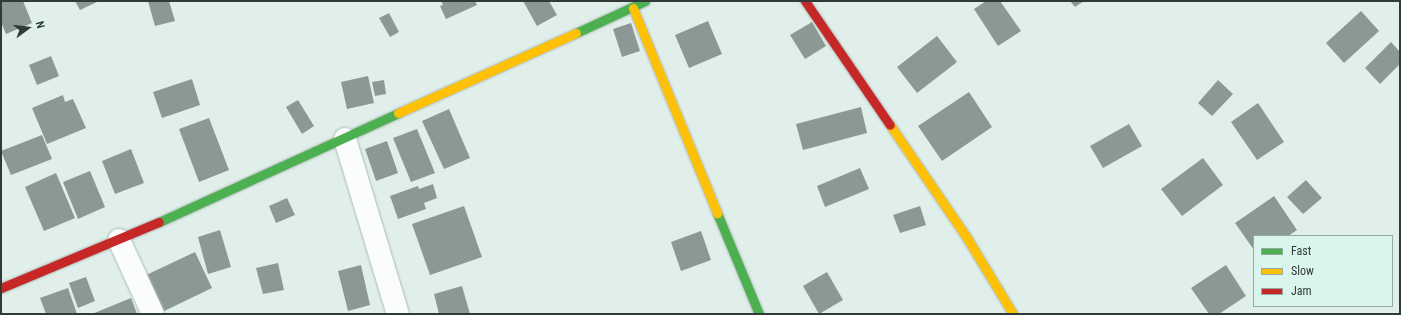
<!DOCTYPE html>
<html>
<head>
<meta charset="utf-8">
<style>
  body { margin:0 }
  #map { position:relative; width:1401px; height:315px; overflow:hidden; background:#e0efea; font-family:"Roboto Condensed",sans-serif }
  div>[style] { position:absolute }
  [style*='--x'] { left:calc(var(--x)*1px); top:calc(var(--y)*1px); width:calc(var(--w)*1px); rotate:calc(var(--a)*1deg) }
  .building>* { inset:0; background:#8c9896 }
  .roads { filter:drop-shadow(0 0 1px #aebab6) drop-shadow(0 0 1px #aebab6) }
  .street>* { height:22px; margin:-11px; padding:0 11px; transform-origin:11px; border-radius:11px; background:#fafdfc }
  .fast>* { height:9px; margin:-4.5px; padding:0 4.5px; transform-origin:4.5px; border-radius:4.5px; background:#4caf50 }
  .slow>* { height:9px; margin:-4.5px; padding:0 4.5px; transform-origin:4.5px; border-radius:4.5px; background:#ffc107 }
  .jam>* { height:9px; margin:-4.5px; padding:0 4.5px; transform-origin:4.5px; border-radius:4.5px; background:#c62828 }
  span { translate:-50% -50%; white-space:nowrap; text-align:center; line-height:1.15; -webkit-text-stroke:4px #daf5ed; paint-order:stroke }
  .frame { position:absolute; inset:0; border:2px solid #303a37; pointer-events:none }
  .legend { position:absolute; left:1253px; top:235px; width:140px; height:72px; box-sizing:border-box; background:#daf5ed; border:1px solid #96aaa4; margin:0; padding:5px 7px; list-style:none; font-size:12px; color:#303a37 }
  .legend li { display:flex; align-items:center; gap:8px; height:20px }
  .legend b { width:20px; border:1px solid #96aaa4 }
  .north { position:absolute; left:8px; top:8px; width:40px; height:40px; -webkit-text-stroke:3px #daf5ed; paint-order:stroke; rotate:75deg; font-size:11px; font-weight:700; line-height:16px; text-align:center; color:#303a37 }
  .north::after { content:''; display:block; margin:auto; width:14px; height:18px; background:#303a37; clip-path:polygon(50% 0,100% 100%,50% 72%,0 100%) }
</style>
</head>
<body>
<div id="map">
  <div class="building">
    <i style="clip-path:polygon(4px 1px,23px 1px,32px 23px,6px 34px,1px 22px,1px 2px)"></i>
    <i style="clip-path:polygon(75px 1px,99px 1px,80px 10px)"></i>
    <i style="clip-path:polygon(148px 1px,169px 1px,175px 21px,155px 26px)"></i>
    <i style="clip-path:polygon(441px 1px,475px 1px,477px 5px,446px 19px,440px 6px,443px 5px)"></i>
    <i style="clip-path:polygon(523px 1px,549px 1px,557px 15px,537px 26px)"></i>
    <i style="clip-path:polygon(986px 1px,1000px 1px,1021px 31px,998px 46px,974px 9px)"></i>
    <i style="clip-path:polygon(1070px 1px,1084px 1px,1075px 7px)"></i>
    <i style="clip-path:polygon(1361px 11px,1379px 31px,1344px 63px,1326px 43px)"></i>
    <i style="clip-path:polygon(389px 13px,399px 32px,390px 37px,379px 18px)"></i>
    <i style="clip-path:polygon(708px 21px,722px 54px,689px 68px,675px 35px)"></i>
    <i style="clip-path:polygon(812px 22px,826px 46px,805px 59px,790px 35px)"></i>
    <i style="clip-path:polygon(631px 23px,640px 51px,622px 57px,613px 29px)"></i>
    <i style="clip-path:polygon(937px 36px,957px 62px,917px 93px,897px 67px)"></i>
    <i style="clip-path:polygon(1391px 42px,1400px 52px,1400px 64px,1380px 84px,1365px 68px)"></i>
    <i style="clip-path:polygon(51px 56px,59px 76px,37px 85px,29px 65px)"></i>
    <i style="clip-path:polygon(368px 76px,374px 103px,347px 109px,341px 82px)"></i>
    <i style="clip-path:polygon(192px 79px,200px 105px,162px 118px,153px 92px)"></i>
    <i style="clip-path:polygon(384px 80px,386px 94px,375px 96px,372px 82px)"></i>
    <i style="clip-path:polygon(1218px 80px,1233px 94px,1212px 116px,1198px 103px)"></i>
    <i style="clip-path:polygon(969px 92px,992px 127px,942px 161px,918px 126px)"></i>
    <i style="clip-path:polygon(63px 95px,65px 102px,73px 99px,86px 128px,47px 144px,32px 108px)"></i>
    <i style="clip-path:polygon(298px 100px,314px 126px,302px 134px,286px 107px)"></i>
    <i style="clip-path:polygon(1258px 103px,1284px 142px,1257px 160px,1231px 122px)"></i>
    <i style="clip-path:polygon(861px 107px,867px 133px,803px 150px,796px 124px)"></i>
    <i style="clip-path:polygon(449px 109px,470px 158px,444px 169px,422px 121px)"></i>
    <i style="clip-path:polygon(209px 118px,229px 170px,199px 182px,179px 129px)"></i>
    <i style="clip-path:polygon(1129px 124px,1142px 146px,1103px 168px,1090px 146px)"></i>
    <i style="clip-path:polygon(417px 129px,435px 173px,411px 182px,393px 138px)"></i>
    <i style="clip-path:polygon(42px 135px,52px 159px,11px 175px,1px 151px)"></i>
    <i style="clip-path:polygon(387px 141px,398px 173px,376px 181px,365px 149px)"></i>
    <i style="clip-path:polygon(131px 149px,144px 183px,115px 194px,102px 161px)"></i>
    <i style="clip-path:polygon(1203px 158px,1223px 185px,1182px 216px,1161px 189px)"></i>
    <i style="clip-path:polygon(860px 168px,869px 189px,825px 207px,817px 186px)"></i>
    <i style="clip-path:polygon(90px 171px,105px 207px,78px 219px,63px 182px)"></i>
    <i style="clip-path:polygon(56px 173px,75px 218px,44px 231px,25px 187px)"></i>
    <i style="clip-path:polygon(1306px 180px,1322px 198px,1303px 214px,1287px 197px)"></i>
    <i style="clip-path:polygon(433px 184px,437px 198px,424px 203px,426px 209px,398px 219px,390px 196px,418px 186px,419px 189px)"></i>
    <i style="clip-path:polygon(1274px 196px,1297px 230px,1288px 236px,1254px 236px,1254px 250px,1235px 223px)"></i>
    <i style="clip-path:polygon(287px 198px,295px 215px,276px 223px,269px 206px)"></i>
    <i style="clip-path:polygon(464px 206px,482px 257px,430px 275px,412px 224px)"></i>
    <i style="clip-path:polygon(920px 206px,926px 225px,900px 233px,893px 215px)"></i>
    <i style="clip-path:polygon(220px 230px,231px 267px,208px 274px,198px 237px)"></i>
    <i style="clip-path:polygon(701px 231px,711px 260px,681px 271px,671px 242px)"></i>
    <i style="clip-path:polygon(195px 252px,212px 288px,160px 313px,142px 277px)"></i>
    <i style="clip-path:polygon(278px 263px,284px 290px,263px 294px,256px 268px)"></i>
    <i style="clip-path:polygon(361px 265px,370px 305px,348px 311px,338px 271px)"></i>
    <i style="clip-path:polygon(1226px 265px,1246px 296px,1219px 314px,1209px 314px,1191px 288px)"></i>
    <i style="clip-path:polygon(827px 272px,843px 300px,819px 314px,803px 286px)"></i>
    <i style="clip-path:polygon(86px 277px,95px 301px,78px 308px,69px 283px)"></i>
    <i style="clip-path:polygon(462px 286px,470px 314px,439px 314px,434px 294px)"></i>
    <i style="clip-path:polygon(68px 288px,77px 314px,46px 314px,40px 298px)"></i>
    <i style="clip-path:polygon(131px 298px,137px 314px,92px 314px)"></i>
  </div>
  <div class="roads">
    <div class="street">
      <i style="--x:345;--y:139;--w:183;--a:73.2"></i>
      <i style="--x:119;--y:240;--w:81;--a:65.3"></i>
    </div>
    <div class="fast">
      <i style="--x:576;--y:33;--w:76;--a:-24.9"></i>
      <i style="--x:717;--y:213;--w:109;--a:67.4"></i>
      <i style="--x:159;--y:222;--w:263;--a:-24.5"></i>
    </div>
    <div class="slow">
      <i style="--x:633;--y:8;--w:222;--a:67.7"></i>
      <i style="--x:398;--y:113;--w:195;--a:-24.2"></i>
      <i style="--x:890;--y:125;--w:137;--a:55.7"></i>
      <i style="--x:967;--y:238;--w:89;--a:58.8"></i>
    </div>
    <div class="jam">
      <i style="--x:805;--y:1;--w:150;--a:55.6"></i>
      <i style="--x:1;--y:288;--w:171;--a:-22.7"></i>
    </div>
  </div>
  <div class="frame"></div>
  <ul class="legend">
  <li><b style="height:5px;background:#4caf50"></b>Fast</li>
  <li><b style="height:5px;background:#ffc107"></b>Slow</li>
  <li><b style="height:5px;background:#c62828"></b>Jam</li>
  </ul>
  <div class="north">N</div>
</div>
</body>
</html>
